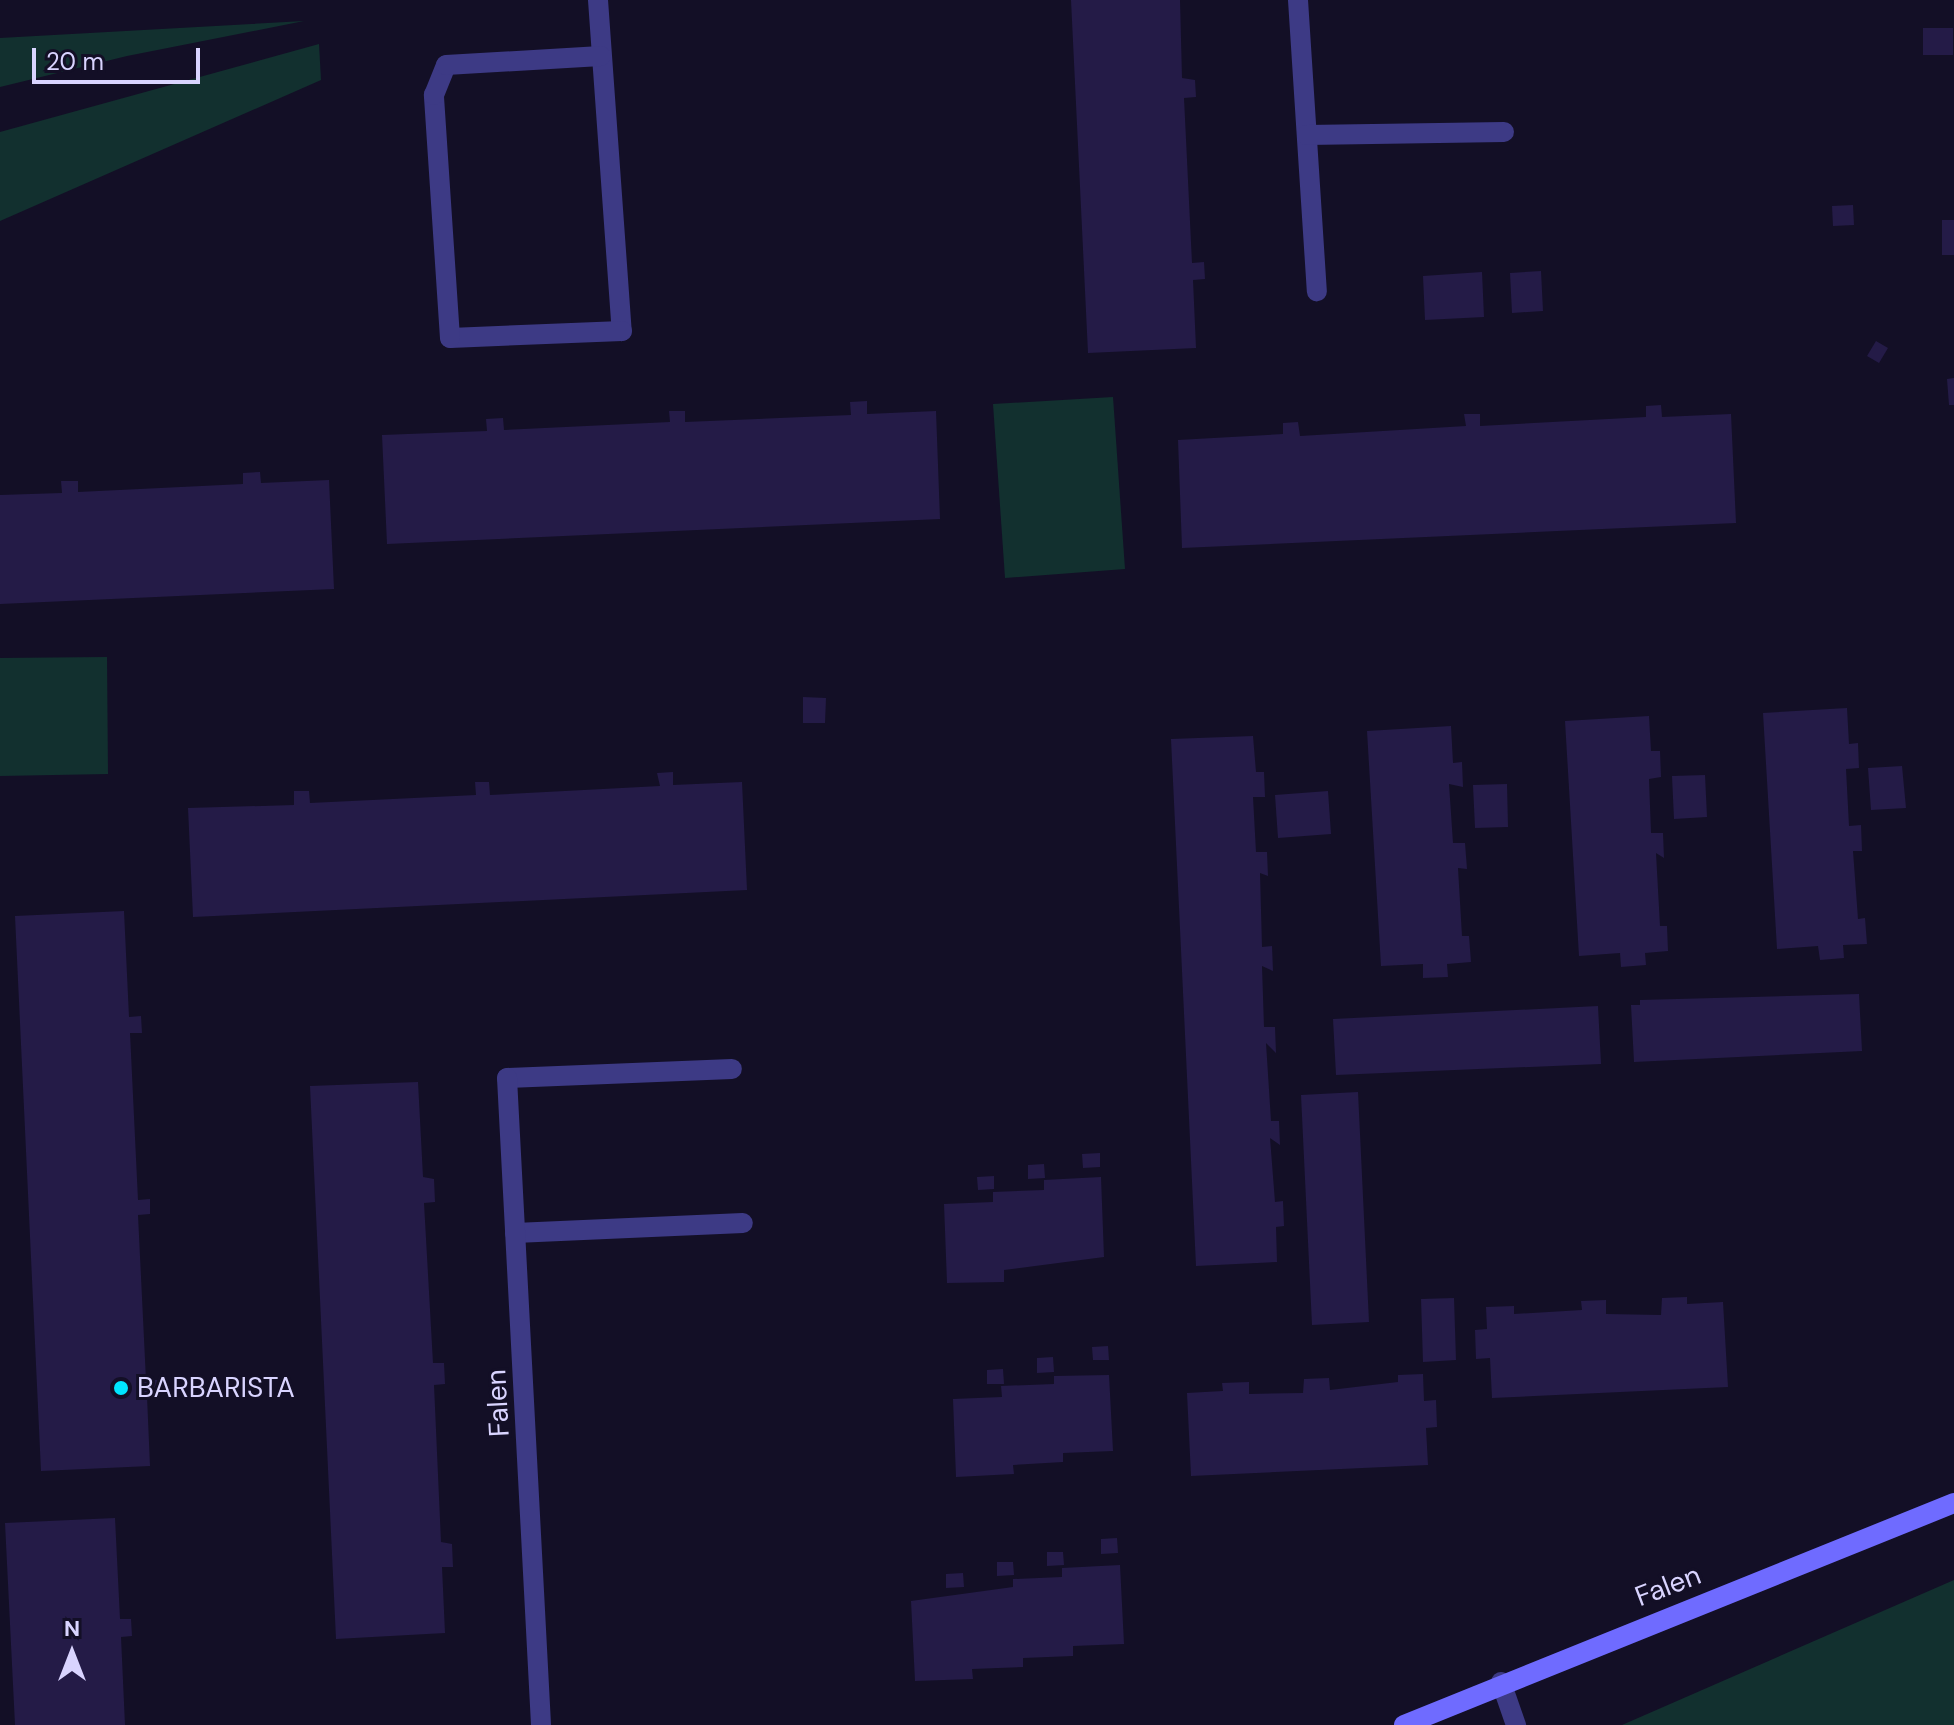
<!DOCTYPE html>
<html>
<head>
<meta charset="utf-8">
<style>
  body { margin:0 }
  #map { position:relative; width:1954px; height:1725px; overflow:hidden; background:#130f26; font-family:"DM Sans",sans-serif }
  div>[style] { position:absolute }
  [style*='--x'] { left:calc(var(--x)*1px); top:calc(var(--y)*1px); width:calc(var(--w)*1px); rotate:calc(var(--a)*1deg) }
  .green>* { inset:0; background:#12302f }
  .building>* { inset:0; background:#241b47 }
  .lane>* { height:20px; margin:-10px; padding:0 10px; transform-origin:10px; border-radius:10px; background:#3d3a85 }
  .street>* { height:20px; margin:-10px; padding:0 10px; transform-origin:10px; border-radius:10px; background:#3d3a85 }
  .secondary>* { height:20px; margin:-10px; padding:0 10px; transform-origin:10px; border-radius:10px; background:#6f6bff }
  .dots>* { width:22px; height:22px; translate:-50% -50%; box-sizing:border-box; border:4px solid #130f26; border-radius:50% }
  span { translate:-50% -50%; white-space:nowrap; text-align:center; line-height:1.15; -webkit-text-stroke:6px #130f26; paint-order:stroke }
  .poi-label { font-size:28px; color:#d9d4ff }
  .left { translate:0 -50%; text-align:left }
  .street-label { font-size:28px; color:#d9d4ff }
  .north { position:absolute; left:32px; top:1613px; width:80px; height:80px; -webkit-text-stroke:6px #130f26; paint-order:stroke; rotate:0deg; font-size:22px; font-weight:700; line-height:32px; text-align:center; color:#d9d4ff }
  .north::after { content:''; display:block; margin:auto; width:28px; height:36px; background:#d9d4ff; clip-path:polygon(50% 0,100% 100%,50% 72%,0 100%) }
  .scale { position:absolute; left:32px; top:48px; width:168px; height:36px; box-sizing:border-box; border:4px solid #d9d4ff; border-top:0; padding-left:10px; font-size:24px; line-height:28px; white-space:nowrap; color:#d9d4ff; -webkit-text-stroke:6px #130f26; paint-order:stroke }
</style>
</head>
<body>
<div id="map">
  <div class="green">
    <i style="clip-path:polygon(304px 21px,127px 56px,0 87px,0 38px)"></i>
    <i style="clip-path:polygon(319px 44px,321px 80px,0 221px,0 132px)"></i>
    <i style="clip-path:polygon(1113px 397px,1125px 569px,1005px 578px,993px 404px)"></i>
    <i style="clip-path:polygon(107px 657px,108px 774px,0 776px,0 658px)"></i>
    <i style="clip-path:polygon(1954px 1580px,1954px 1725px,1622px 1725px)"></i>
  </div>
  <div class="building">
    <i style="clip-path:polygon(1071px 0,1180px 0,1182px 78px,1195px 80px,1196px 97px,1184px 98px,1192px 263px,1204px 262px,1205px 279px,1193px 280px,1196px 348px,1088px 353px)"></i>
    <i style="clip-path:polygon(1923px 28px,1953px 28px,1953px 55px,1923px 55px)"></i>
    <i style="clip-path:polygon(1853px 205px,1854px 225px,1833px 226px,1832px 206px)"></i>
    <i style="clip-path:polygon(1942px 220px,1954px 220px,1954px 255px,1942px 255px)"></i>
    <i style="clip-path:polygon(1541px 271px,1543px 311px,1512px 313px,1510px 273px)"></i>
    <i style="clip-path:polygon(1482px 272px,1484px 317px,1425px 320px,1423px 276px)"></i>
    <i style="clip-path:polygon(1876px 341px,1888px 348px,1879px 363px,1867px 356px)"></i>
    <i style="clip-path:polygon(1954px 378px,1954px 405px,1949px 405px,1947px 379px)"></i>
    <i style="clip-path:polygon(867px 401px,867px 414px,936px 411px,940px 519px,387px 544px,382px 435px,487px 431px,486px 419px,503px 418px,504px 430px,670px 422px,669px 411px,685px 411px,685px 422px,851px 415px,850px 402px)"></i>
    <i style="clip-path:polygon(1661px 405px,1662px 417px,1731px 414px,1736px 523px,1182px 548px,1178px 440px,1283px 434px,1283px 423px,1298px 422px,1300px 436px,1466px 426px,1464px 414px,1480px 414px,1480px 426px,1646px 417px,1646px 406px)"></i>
    <i style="clip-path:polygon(260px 472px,261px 483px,329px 480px,334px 589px,0 604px,0 495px,62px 493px,61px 481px,78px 481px,78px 492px,243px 484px,243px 473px)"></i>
    <i style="clip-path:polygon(803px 697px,826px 698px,825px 723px,803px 723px)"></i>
    <i style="clip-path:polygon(1847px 708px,1849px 744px,1858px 743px,1859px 768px,1846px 769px,1849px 826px,1861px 825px,1862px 851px,1853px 851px,1858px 919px,1865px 918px,1867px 944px,1843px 945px,1844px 958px,1820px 960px,1818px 946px,1777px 949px,1763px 713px)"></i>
    <i style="clip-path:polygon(1649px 716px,1651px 751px,1660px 751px,1661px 777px,1649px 779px,1651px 833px,1663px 833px,1664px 858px,1656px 853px,1660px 926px,1667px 926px,1668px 951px,1645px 953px,1646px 965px,1621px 967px,1620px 953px,1579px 956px,1565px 721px)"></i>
    <i style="clip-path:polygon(1451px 726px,1453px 763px,1462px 762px,1463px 787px,1449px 784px,1453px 843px,1465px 843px,1467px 869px,1458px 868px,1462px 936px,1469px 936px,1471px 962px,1447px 964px,1448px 977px,1423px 978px,1423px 964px,1381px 966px,1367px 731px)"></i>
    <i style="clip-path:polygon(1253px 736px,1256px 772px,1264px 772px,1265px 797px,1253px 797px,1256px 852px,1267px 852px,1268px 876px,1260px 873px,1262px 947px,1272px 946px,1273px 971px,1262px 966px,1264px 1027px,1275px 1027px,1276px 1053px,1266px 1043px,1271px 1121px,1279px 1121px,1280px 1145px,1270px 1138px,1275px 1202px,1283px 1201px,1284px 1226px,1276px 1227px,1277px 1262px,1196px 1266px,1171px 739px)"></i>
    <i style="clip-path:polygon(1902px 766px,1906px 808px,1871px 810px,1868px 768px)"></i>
    <i style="clip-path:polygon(673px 772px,673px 785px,742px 782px,747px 890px,193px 917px,188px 808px,294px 805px,294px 791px,309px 791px,310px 803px,476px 795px,475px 782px,489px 782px,490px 795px,660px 786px,657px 773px)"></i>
    <i style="clip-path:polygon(1705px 775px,1707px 817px,1674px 819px,1672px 776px)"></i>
    <i style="clip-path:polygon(1507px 784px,1508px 827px,1475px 828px,1473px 785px)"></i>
    <i style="clip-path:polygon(1328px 791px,1331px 834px,1278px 838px,1275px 795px)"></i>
    <i style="clip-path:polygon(124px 911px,129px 1017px,141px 1016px,142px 1033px,130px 1033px,138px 1200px,150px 1199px,150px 1214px,138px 1215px,146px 1380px,158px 1380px,159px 1396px,147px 1396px,150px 1466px,41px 1471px,15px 916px)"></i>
    <i style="clip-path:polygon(1859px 994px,1862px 1051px,1634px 1062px,1631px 1005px,1640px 1005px,1640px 1000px)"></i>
    <i style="clip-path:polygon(1598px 1006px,1601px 1064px,1336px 1075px,1333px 1019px)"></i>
    <i style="clip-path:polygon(418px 1082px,423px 1177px,434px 1179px,435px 1202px,424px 1203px,433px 1363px,444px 1363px,445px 1384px,434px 1385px,441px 1542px,452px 1544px,453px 1567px,442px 1567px,445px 1633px,336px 1639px,310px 1086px)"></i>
    <i style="clip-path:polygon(1358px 1092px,1369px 1322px,1312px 1325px,1301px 1095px)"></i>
    <i style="clip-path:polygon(1100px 1153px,1100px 1167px,1083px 1168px,1082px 1154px)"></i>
    <i style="clip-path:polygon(1044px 1164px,1045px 1178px,1028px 1179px,1028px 1165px)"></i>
    <i style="clip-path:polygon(994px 1176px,994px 1189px,978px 1190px,977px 1177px)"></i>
    <i style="clip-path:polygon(1101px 1177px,1104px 1257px,1004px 1270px,1004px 1282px,947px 1283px,944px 1204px,993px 1202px,993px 1192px,1044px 1190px,1044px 1180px)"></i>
    <i style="clip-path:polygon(1687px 1297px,1687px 1304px,1723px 1302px,1728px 1387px,1492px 1398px,1490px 1358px,1476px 1359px,1475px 1330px,1487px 1329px,1486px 1307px,1514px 1306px,1514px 1314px,1582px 1310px,1581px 1301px,1606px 1300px,1606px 1314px,1661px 1315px,1662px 1298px)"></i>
    <i style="clip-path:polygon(1454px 1298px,1456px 1360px,1423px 1362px,1421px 1299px)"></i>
    <i style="clip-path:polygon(1108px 1346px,1109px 1360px,1093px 1360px,1092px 1347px)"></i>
    <i style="clip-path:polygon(1053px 1357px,1054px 1372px,1037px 1373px,1037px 1358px)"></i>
    <i style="clip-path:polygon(1003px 1369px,1004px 1384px,987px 1384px,987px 1370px)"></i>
    <i style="clip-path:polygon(1423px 1374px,1424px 1401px,1436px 1400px,1437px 1427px,1426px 1428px,1428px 1465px,1191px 1476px,1187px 1393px,1223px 1391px,1222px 1383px,1249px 1382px,1249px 1394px,1303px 1393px,1304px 1379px,1329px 1378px,1330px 1390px,1398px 1382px,1398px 1375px)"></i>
    <i style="clip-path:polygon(1109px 1375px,1113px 1451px,1063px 1453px,1063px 1462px,1013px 1465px,1014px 1474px,956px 1477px,953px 1399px,1002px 1397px,1001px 1386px,1054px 1384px,1054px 1376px)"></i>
    <i style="clip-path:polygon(115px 1518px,120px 1619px,131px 1619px,132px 1636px,121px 1637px,125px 1725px,15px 1725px,5px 1523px)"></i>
    <i style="clip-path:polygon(1117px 1538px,1118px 1553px,1101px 1554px,1101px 1539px)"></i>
    <i style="clip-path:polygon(1047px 1552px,1063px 1552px,1064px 1565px,1047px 1566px)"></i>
    <i style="clip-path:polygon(997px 1562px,1013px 1562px,1014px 1575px,997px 1576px)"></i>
    <i style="clip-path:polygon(1120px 1565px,1124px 1644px,1073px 1646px,1073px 1656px,1023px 1658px,1023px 1667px,972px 1669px,973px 1679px,915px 1681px,911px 1601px,1013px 1587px,1013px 1579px,1062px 1577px,1062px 1568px)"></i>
    <i style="clip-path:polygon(963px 1573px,964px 1587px,946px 1588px,946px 1574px)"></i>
  </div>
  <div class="lane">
    <i style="--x:598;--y:0;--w:332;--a:85.9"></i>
    <i style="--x:622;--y:331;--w:172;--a:177.7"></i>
    <i style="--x:450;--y:338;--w:244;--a:-93.8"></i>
    <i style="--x:434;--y:95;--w:32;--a:-68"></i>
    <i style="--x:446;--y:65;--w:155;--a:-3.3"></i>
    <i style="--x:1298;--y:0;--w:292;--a:86.3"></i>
    <i style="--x:1307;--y:135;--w:197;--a:-0.9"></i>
    <i style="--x:507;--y:1078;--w:225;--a:-2.3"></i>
    <i style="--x:515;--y:1233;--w:228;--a:-2.5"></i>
  </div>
  <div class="street">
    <i style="--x:507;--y:1078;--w:648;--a:86.99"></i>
    <i style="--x:1501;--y:1682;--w:46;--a:70.8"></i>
  </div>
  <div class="secondary">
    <i style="--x:1404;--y:1725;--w:593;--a:-21.98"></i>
  </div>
  <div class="dots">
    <i style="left:121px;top:1388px;background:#00e5ff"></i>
  </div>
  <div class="poi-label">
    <span class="left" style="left:137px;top:1388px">BARBARISTA</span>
  </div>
  <div class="street-label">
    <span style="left:498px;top:1403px;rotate:-93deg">Falen</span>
    <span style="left:1668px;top:1586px;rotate:-21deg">Falen</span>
  </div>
  <div class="north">N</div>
  <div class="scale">20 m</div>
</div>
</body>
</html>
